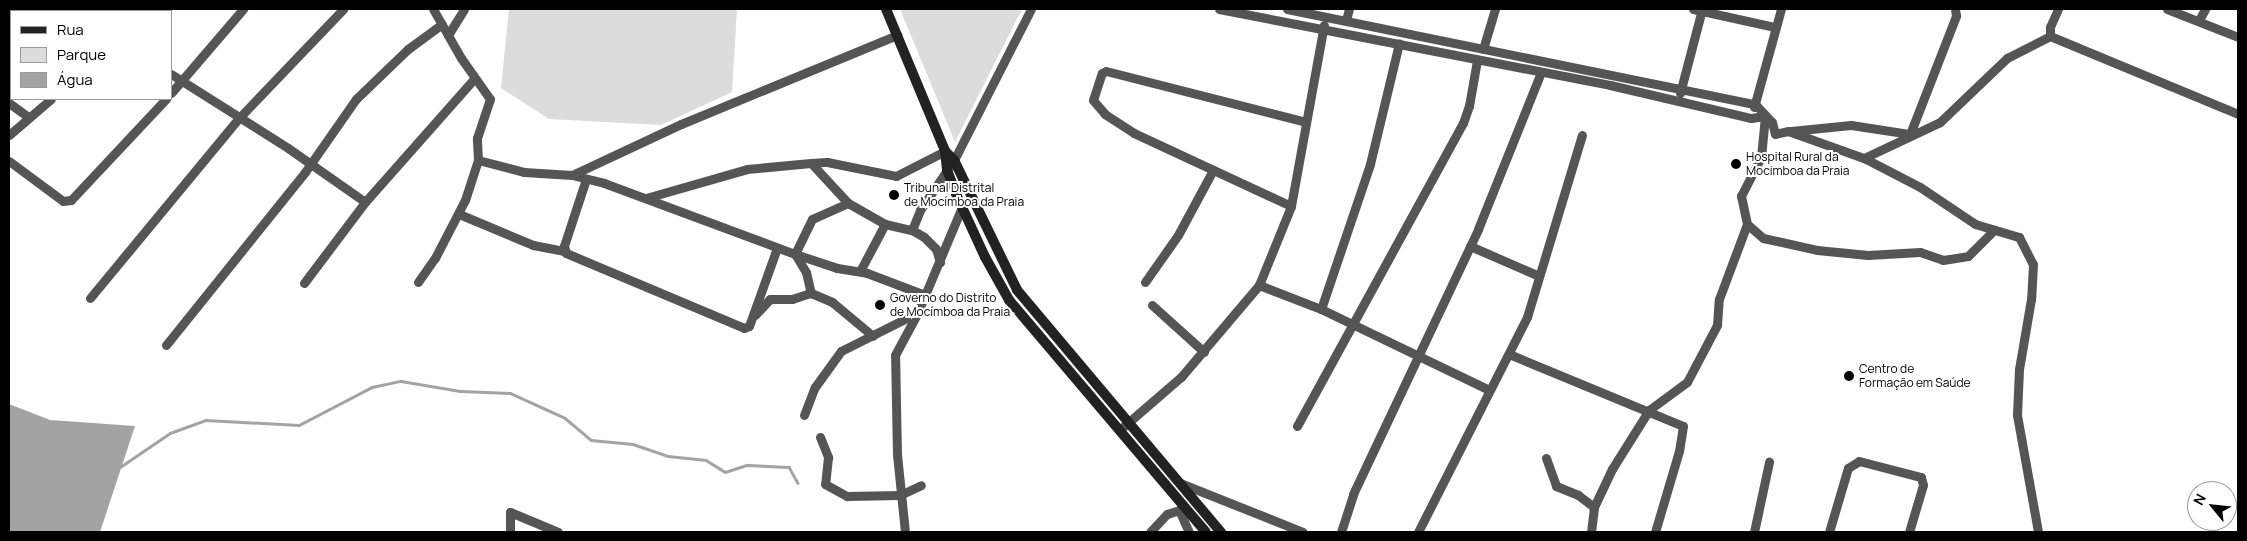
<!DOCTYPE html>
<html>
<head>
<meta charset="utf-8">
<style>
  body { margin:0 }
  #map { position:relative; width:2247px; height:541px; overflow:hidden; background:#fff; font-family:Manrope,sans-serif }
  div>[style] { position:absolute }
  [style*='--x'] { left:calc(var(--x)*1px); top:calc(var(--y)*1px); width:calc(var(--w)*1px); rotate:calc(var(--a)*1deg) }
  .green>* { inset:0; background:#dcdcdc }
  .water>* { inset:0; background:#a3a3a3 }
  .stream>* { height:2.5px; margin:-1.25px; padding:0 1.25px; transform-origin:1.25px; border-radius:1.25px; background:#a3a3a3 }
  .street>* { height:9px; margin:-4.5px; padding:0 4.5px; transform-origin:4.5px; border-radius:4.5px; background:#555 }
  .secondary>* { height:10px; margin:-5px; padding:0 5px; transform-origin:5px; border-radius:5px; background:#222 }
  .dots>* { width:14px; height:14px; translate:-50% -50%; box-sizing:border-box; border:2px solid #fff; border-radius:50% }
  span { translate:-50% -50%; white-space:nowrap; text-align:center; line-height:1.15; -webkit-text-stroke:4px #fff; paint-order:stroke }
  .poi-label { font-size:12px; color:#000 }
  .left { translate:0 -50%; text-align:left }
  .frame { position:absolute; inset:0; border:10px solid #000; pointer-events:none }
  .legend { position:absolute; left:10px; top:10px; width:162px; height:90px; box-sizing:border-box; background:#fff; border:1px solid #999; margin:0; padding:6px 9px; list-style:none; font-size:15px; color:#000 }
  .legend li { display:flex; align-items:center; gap:10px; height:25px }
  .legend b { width:25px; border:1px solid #999 }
  .north { position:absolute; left:2187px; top:481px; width:50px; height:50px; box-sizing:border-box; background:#fff; border:1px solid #999; border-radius:50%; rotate:298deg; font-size:14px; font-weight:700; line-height:20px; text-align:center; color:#000 }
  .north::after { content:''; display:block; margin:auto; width:18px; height:22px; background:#000; clip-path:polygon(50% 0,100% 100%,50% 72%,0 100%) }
</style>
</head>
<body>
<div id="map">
  <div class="green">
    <i style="clip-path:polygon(509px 9px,737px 9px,732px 92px,661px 125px,549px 119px,501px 88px)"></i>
    <i style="clip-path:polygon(900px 9px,1022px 9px,955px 142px)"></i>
  </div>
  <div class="water">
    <i style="clip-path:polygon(9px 404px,50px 420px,135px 426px,100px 532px,9px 532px)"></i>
  </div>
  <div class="stream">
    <i style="--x:120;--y:467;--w:60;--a:-34.2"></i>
    <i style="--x:170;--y:433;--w:38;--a:-20"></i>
    <i style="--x:206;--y:420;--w:93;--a:3.1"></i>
    <i style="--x:299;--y:425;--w:82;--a:-27.5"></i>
    <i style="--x:372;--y:387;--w:30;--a:-12"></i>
    <i style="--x:401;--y:381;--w:61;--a:9.5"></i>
    <i style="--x:461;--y:391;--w:49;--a:2.3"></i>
    <i style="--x:510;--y:393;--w:60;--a:24.4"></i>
    <i style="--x:565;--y:418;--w:34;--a:40"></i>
    <i style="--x:591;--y:440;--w:42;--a:5.4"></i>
    <i style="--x:633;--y:444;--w:37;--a:19"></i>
    <i style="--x:668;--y:456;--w:38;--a:6"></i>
    <i style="--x:706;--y:460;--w:22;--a:32"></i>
    <i style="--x:725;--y:472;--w:23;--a:-18"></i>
    <i style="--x:747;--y:465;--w:42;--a:2.7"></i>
    <i style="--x:789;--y:467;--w:18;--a:61"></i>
  </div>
  <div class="street">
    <i style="--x:72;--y:9;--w:6;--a:18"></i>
    <i style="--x:1219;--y:9;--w:398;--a:11"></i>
    <i style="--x:1610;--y:85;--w:145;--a:13.2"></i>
    <i style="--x:1751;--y:118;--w:14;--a:-8"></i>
    <i style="--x:1287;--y:9;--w:478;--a:11.5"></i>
    <i style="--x:1755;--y:104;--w:25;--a:47"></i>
    <i style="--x:1772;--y:122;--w:12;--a:76"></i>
    <i style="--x:1775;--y:134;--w:13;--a:-13"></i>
    <i style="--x:1788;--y:131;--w:81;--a:19.6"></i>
    <i style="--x:1864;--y:158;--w:63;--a:27.4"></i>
    <i style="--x:1920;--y:187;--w:66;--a:33.9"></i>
    <i style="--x:1975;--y:224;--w:46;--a:16.5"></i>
    <i style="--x:2019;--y:237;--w:30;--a:63"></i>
    <i style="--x:2033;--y:264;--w:35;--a:93"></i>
    <i style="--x:2031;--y:299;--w:71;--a:99.7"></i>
    <i style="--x:2019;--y:369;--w:46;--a:92.5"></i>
    <i style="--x:2017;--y:415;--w:119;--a:79.8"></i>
    <i style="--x:1693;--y:9;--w:84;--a:12.4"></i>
    <i style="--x:2058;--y:9;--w:20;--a:114"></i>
    <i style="--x:2050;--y:27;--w:9;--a:90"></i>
    <i style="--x:2050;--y:36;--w:204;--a:22.5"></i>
    <i style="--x:2167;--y:9;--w:76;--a:21.5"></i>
    <i style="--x:143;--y:11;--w:4;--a:-34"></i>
    <i style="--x:1346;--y:20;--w:11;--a:-75"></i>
    <i style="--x:2199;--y:20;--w:13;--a:-61"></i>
    <i style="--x:448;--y:35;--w:31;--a:-58"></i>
    <i style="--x:9;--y:36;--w:2;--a:27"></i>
    <i style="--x:1483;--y:49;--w:42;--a:-73.3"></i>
    <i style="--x:171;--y:74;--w:138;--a:32.3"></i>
    <i style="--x:288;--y:148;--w:94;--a:35"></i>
    <i style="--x:171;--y:93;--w:111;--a:-49.4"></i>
    <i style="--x:1680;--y:93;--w:87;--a:-75.3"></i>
    <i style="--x:9;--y:103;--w:24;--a:36"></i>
    <i style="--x:1754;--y:107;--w:102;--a:-74.6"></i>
    <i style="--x:1791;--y:131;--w:60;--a:-5.7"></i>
    <i style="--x:1851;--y:125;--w:60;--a:8.7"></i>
    <i style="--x:1910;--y:134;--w:127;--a:-68.7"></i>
    <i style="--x:1956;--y:16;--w:7;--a:-98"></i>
    <i style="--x:9;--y:135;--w:55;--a:-40.6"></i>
    <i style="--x:1864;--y:158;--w:84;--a:-25.3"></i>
    <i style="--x:1940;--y:122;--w:93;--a:-43.7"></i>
    <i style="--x:2007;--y:58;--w:48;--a:-27.1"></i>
    <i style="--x:478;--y:160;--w:48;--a:14.6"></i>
    <i style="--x:524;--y:172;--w:48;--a:3.6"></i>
    <i style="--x:572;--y:175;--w:33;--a:14"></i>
    <i style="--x:604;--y:183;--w:204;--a:20.4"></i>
    <i style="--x:795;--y:254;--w:44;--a:18.4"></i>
    <i style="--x:837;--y:268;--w:30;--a:9"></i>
    <i style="--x:867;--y:273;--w:62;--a:20.8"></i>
    <i style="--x:9;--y:161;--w:67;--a:36.5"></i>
    <i style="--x:63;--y:201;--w:8;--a:-7"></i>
    <i style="--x:71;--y:200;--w:139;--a:-46.8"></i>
    <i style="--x:811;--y:163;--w:16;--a:-4"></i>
    <i style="--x:827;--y:162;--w:70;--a:11.5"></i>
    <i style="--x:896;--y:176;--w:55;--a:-27"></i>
    <i style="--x:572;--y:175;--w:120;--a:-25.1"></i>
    <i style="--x:681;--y:124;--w:234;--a:-22.4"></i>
    <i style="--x:586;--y:179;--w:71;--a:108.2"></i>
    <i style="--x:564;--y:246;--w:7;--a:74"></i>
    <i style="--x:566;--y:253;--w:193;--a:22.8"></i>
    <i style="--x:744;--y:328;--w:5;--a:-22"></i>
    <i style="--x:646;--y:198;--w:105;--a:-16"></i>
    <i style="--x:747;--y:169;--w:64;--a:-5.4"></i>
    <i style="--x:811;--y:163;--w:54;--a:47.2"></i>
    <i style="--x:848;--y:203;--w:43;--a:29.6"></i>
    <i style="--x:885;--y:224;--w:28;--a:13"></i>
    <i style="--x:912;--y:230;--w:14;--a:30"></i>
    <i style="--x:924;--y:237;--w:17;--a:45"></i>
    <i style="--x:936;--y:249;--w:14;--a:73"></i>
    <i style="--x:848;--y:203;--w:39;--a:156"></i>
    <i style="--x:812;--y:219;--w:39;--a:116"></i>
    <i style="--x:795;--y:254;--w:21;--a:59"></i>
    <i style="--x:806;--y:272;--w:22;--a:77"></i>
    <i style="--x:811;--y:293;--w:23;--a:23"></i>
    <i style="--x:832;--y:302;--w:53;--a:39.7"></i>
    <i style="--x:1291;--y:206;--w:173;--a:-155.1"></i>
    <i style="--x:1134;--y:133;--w:35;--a:-147"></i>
    <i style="--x:1105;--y:114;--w:18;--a:-131"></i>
    <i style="--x:1093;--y:100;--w:28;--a:-72"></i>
    <i style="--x:1102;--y:73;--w:4;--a:-27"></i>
    <i style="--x:1106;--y:71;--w:206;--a:14.3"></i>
    <i style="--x:459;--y:214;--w:80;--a:22.7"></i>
    <i style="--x:533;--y:245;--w:31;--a:11"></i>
    <i style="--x:1747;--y:224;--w:21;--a:41"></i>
    <i style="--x:1763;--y:238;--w:55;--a:12.5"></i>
    <i style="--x:1817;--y:250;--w:51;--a:5.6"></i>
    <i style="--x:1868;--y:255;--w:52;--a:-3.3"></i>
    <i style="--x:1920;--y:252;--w:24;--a:19"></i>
    <i style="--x:1943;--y:260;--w:25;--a:-9"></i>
    <i style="--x:1968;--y:256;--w:37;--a:-45"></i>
    <i style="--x:912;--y:230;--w:22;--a:-68"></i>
    <i style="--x:920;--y:210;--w:60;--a:-55.8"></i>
    <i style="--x:954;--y:160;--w:169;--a:-63"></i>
    <i style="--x:1470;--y:246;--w:75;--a:23.5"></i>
    <i style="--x:860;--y:271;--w:53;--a:-62"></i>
    <i style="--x:418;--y:282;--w:29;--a:-55"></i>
    <i style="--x:435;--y:258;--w:65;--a:-62.7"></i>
    <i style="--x:465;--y:200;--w:42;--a:-72"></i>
    <i style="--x:478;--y:160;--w:22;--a:-93"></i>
    <i style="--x:477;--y:138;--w:41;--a:-71.6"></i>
    <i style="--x:490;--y:99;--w:50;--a:-125.3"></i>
    <i style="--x:461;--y:58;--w:56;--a:-119.7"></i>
    <i style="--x:1145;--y:282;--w:57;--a:-54.9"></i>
    <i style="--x:1178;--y:235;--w:74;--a:-61.7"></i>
    <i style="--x:304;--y:283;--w:101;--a:-53"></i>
    <i style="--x:365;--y:202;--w:164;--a:-48.5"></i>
    <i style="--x:1259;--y:285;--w:66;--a:21.2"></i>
    <i style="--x:1321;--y:309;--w:187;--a:25.7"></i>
    <i style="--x:90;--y:298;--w:234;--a:-50.4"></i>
    <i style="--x:239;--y:118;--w:151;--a:-46.3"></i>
    <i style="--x:1152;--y:305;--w:70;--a:42.1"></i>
    <i style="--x:1321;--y:309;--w:153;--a:-71.3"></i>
    <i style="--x:1370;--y:164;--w:124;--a:-76.5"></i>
    <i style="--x:755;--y:315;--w:22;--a:-47"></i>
    <i style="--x:770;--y:299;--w:22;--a:0"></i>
    <i style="--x:792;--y:299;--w:20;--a:-18"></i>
    <i style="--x:749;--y:326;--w:83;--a:-70.3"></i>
    <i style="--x:166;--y:345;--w:222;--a:-51.2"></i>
    <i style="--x:305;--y:172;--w:89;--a:-55.1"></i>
    <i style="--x:356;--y:99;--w:72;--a:-43.9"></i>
    <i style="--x:408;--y:49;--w:42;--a:-36.3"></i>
    <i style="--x:1509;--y:354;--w:188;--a:22.5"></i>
    <i style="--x:1683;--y:426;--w:25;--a:99"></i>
    <i style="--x:1679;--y:451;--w:84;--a:106.5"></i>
    <i style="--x:804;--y:415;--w:30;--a:-69"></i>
    <i style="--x:815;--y:387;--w:44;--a:-54.2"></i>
    <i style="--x:841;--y:351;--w:83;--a:-26.6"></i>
    <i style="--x:1297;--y:426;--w:345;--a:-61.3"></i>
    <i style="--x:1463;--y:123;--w:18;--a:-71"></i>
    <i style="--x:1469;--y:106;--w:47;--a:-80.1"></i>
    <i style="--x:1123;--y:427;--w:77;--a:-40.8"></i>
    <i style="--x:1181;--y:377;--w:121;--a:-49.7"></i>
    <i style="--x:1259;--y:285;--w:85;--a:-67.9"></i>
    <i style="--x:1291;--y:206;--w:184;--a:-79.7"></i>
    <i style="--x:820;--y:437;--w:22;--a:68"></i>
    <i style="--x:828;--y:457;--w:27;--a:96"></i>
    <i style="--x:825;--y:484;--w:25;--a:29"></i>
    <i style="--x:847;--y:496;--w:53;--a:-1.1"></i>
    <i style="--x:900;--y:495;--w:23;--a:-25"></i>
    <i style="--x:1546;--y:458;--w:30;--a:70"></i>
    <i style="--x:1556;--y:486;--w:24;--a:22"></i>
    <i style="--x:1578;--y:495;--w:20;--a:37"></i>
    <i style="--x:1180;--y:483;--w:132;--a:21.7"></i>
    <i style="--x:510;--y:532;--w:20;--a:-90"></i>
    <i style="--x:510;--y:512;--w:52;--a:22.6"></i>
    <i style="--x:905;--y:532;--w:77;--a:-95.9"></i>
    <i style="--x:897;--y:455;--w:100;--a:-91.1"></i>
    <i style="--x:895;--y:355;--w:47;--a:-61.8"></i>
    <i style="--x:917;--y:314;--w:116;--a:-67.2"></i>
    <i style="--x:1150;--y:532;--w:25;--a:-47"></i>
    <i style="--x:1167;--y:514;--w:13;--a:-18"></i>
    <i style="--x:1179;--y:510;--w:24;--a:66"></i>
    <i style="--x:1341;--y:532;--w:40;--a:-72"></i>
    <i style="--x:1353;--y:494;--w:293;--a:-64.7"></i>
    <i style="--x:1478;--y:229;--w:169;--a:-68.1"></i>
    <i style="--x:1418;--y:532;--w:241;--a:-63.1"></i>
    <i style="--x:1527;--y:317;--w:190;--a:-73.2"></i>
    <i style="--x:1591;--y:532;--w:25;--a:-83"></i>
    <i style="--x:1594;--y:507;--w:42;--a:-64.7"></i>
    <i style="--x:1612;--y:469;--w:70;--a:-57.9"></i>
    <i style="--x:1649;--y:410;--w:47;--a:-36.4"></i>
    <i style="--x:1687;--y:382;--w:64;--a:-62.2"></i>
    <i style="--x:1717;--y:325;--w:26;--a:-86"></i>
    <i style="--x:1719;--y:299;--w:80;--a:-69.5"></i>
    <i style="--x:1747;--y:224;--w:29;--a:-102"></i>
    <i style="--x:1741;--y:196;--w:44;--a:-62.9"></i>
    <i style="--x:1761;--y:157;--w:41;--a:-84.4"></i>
    <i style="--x:1754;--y:532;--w:72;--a:-77.9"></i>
    <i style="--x:1829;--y:532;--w:67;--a:-73.5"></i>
    <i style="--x:1848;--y:468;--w:13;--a:-32"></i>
    <i style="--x:1859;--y:461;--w:64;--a:14.5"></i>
    <i style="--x:1921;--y:477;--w:8;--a:76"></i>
    <i style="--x:1923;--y:485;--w:49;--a:106.6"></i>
  </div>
  <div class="secondary">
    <i style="--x:886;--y:9;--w:154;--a:67.4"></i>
    <i style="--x:945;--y:151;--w:19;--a:84"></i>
    <i style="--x:947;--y:170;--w:26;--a:69"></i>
    <i style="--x:956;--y:194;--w:69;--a:65.3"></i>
    <i style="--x:985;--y:257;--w:49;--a:60.8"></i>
    <i style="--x:1009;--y:300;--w:304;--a:49.7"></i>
    <i style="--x:945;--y:151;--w:13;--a:45"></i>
    <i style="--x:954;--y:160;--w:144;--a:64.1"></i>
    <i style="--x:1017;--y:290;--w:317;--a:49.9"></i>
  </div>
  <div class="dots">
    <i style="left:1736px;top:164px;background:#000"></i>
    <i style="left:894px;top:195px;background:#000"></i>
    <i style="left:880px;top:305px;background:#000"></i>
    <i style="left:1849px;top:376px;background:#000"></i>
  </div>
  <div class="poi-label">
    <span class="left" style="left:1746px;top:164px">Hospital Rural da<br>Mocimboa da Praia</span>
    <span class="left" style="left:904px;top:195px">Tribunal Distrital<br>de Mocímboa da Praia</span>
    <span class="left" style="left:890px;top:305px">Governo do Distrito<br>de Mocímboa da Praia</span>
    <span class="left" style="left:1859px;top:376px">Centro de<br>Formação em Saúde</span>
  </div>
  <div class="frame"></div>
  <ul class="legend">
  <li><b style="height:6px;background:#222"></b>Rua</li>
  <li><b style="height:14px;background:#dcdcdc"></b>Parque</li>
  <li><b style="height:14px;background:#a3a3a3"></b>Água</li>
  </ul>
  <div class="north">N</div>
</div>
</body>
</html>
